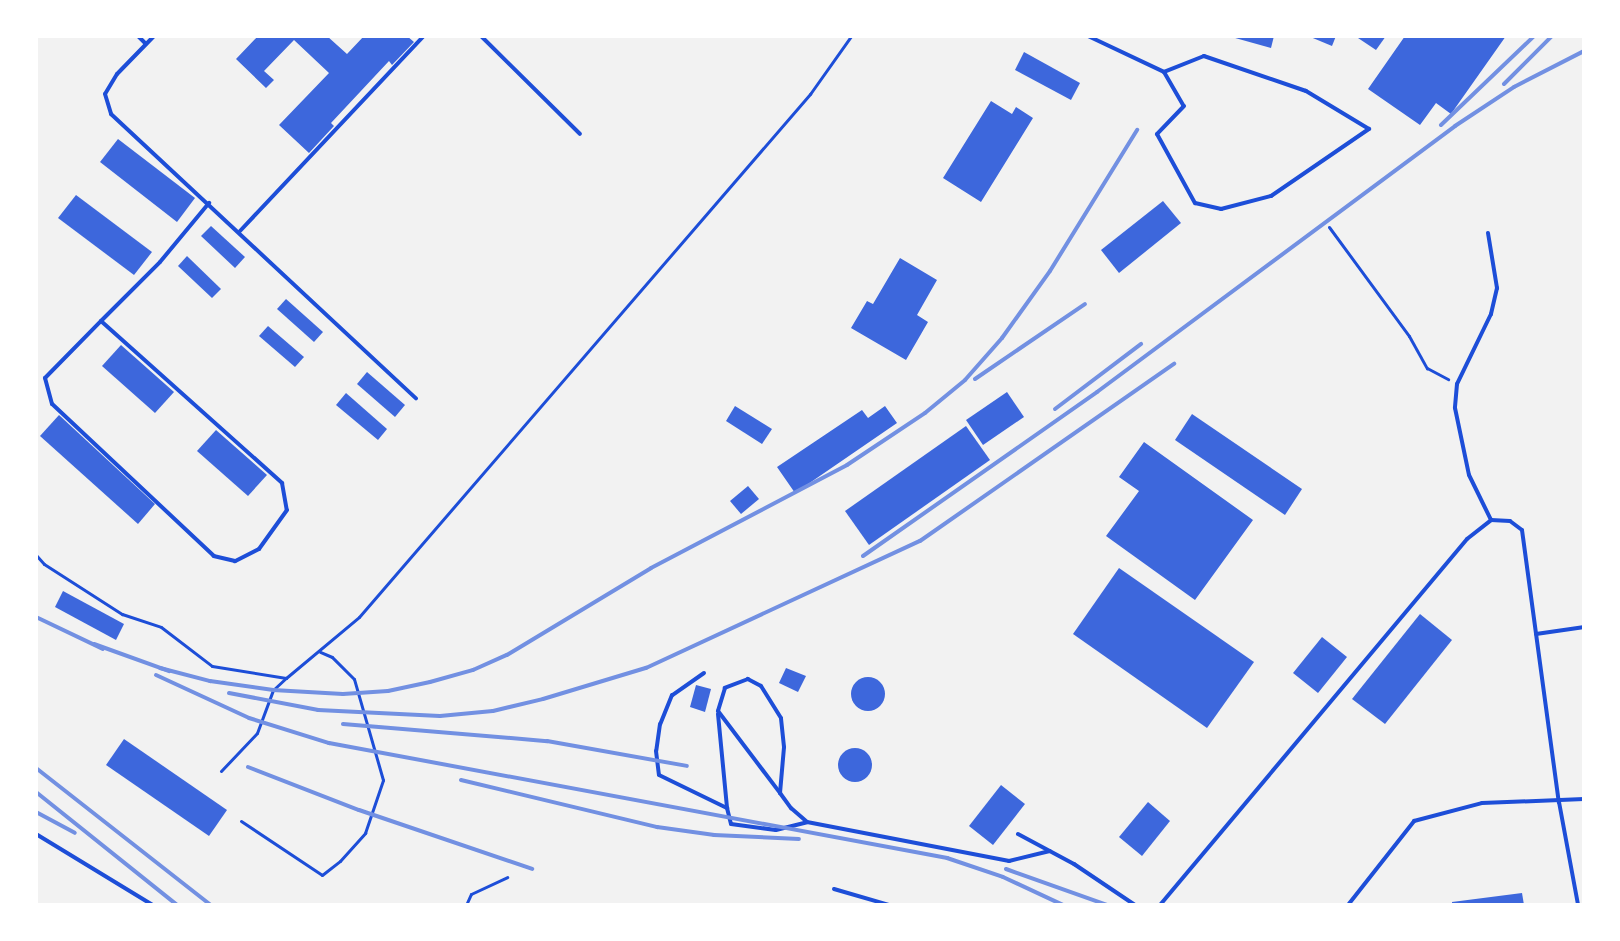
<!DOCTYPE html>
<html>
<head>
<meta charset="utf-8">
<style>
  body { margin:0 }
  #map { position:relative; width:1620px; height:941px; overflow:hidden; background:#f2f2f2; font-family:Raleway,sans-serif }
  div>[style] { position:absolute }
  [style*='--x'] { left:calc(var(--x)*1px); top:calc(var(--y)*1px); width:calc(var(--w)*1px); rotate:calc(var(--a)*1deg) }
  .building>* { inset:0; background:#3d67dc }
  .round { border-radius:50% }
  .path>* { height:3px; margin:-1.5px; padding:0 1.5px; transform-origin:1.5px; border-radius:1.5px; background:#1d4ed8 }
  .service>* { height:4px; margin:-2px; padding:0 2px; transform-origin:2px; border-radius:2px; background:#1d4ed8 }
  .rail>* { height:4px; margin:-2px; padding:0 2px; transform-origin:2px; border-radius:2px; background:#7290e2 }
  span { translate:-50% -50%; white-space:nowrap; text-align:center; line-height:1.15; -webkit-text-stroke:8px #fff; paint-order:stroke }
  .frame { position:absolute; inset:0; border:38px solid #fff; pointer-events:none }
</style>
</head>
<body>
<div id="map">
  <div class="building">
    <i style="clip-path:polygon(258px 36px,327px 36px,347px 54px,364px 36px,407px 36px,414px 42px,392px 65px,389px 61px,331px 123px,334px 126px,309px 153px,279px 125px,329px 73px,294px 40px,264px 71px,274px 80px,266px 88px,236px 59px)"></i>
    <i style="clip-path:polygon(1228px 36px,1274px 36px,1271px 48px)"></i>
    <i style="clip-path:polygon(1308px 36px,1336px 36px,1332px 46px)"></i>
    <i style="clip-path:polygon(1355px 36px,1386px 36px,1376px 50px)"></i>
    <i style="clip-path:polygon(1405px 36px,1506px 36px,1451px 114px,1436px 103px,1420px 125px,1368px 89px)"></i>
    <i style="clip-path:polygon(1024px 52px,1080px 83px,1071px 100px,1015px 70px)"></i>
    <i style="clip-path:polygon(991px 101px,1012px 114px,1016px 107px,1033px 118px,981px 202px,943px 178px)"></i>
    <i style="clip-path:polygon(118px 139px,195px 198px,177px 222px,100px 162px)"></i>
    <i style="clip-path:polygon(76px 195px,152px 252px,134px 275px,58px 218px)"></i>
    <i style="clip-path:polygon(1163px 201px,1181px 223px,1119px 273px,1101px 250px)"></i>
    <i style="clip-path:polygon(211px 226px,245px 257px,235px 268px,201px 236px)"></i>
    <i style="clip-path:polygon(187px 256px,221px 289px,212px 298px,178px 266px)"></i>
    <i style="clip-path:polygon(900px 258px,937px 280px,917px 315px,928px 322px,906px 360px,851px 328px,867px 301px,873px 304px)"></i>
    <i style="clip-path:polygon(286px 299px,323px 332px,314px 342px,277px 309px)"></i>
    <i style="clip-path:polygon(268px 326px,304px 357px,295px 367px,259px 336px)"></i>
    <i style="clip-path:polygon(121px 345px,174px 392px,155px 413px,102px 366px)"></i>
    <i style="clip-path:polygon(367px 372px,405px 405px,395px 417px,357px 384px)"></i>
    <i style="clip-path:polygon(1007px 392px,1024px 417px,983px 445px,966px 420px)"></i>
    <i style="clip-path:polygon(346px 393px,387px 429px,378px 440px,336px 405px)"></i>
    <i style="clip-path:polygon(735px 406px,772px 429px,762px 444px,726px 421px)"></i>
    <i style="clip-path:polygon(885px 406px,897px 423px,795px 493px,777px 467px,862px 410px,868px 418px)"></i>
    <i style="clip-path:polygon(1192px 414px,1302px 489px,1285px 515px,1175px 440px)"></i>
    <i style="clip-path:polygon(59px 415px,155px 504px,138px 524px,40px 436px)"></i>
    <i style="clip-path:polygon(966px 426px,990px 460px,869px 545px,845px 511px)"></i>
    <i style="clip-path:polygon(216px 430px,267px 475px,248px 496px,197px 451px)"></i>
    <i style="clip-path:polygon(1144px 442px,1253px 520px,1195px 600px,1106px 536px,1139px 491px,1119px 477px)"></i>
    <i style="clip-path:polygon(748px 486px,759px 499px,741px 514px,730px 501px)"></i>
    <i style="clip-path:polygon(1119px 568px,1254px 662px,1207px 728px,1073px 634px)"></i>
    <i style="clip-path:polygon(63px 591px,124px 624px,116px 640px,55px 607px)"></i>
    <i style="clip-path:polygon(1420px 614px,1452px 640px,1385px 724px,1352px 699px)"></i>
    <i style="clip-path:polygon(1322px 637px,1347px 657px,1318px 693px,1293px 673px)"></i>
    <i style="clip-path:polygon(786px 668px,806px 676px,798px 692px,779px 683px)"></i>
    <i class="round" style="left:851px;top:677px;width:34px;height:34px"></i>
    <i style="clip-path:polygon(696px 685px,711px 689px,705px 712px,690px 707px)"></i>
    <i style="clip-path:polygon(124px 739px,227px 810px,209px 836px,106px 765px)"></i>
    <i class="round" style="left:838px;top:748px;width:34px;height:34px"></i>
    <i style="clip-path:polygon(1001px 785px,1025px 804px,993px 845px,969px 826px)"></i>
    <i style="clip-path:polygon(1148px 802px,1170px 821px,1142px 856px,1119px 837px)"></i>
    <i style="clip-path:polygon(1522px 893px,1524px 905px,1452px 905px,1452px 902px)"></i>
  </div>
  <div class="path">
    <i style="--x:1329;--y:227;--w:135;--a:53.7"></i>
    <i style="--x:1409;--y:336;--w:37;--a:61"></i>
    <i style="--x:1427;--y:368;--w:24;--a:28"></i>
    <i style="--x:36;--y:555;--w:12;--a:48"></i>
    <i style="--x:44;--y:564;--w:93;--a:32.7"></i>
    <i style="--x:122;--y:614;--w:41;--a:18.4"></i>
    <i style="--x:161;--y:627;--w:64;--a:37.4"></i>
    <i style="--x:212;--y:666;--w:75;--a:9.2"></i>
    <i style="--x:286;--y:678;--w:95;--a:-39.9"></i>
    <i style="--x:359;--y:617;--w:691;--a:-49.23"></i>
    <i style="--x:810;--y:94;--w:71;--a:-54.7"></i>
    <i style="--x:221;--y:771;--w:52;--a:-46.5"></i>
    <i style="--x:257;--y:733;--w:46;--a:-69.6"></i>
    <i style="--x:273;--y:690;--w:18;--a:-43"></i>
    <i style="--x:241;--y:821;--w:97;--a:33.7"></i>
    <i style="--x:322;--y:875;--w:23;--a:-38"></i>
    <i style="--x:340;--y:861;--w:38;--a:-48"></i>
    <i style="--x:365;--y:833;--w:56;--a:-71.2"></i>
    <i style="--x:383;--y:780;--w:105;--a:-106"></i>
    <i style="--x:354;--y:679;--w:31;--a:-135"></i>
    <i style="--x:332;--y:657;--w:13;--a:-157"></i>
    <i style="--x:466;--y:905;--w:12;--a:-66"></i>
    <i style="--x:471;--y:894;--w:40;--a:-25"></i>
  </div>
  <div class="service">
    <i style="--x:138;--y:36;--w:11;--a:45"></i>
    <i style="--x:154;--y:36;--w:53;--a:134.2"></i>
    <i style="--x:117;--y:74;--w:23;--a:121"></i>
    <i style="--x:105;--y:94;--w:21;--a:73"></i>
    <i style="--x:111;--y:114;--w:417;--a:43"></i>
    <i style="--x:481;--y:36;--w:139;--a:44.7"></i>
    <i style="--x:1088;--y:36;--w:84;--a:25.3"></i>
    <i style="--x:1164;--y:72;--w:39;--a:60"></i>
    <i style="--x:1184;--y:106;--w:39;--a:134"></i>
    <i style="--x:1157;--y:134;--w:79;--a:61.2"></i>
    <i style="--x:1195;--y:203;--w:27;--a:13"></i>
    <i style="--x:1221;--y:209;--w:52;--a:-14.6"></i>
    <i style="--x:1271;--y:196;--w:119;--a:-34.4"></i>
    <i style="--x:1369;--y:129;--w:74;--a:-148.9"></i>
    <i style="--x:1306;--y:91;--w:108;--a:-161.1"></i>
    <i style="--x:1204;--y:56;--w:43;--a:158.2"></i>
    <i style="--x:240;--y:231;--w:268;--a:-46.7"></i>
    <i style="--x:1488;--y:233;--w:56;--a:80.7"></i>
    <i style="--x:1497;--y:288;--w:27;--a:103"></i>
    <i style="--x:1491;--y:314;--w:78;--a:115.9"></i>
    <i style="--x:1457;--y:384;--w:24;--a:95"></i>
    <i style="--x:1455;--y:408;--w:68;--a:78.2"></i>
    <i style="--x:1469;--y:475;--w:50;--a:63.9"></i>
    <i style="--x:101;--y:321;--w:243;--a:41.8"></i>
    <i style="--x:282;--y:483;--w:27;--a:80"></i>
    <i style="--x:287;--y:510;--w:48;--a:125.7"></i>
    <i style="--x:259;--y:549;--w:27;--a:153"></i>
    <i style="--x:235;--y:561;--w:22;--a:-167"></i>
    <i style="--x:214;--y:556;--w:222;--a:-136.8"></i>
    <i style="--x:52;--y:404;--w:27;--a:-105"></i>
    <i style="--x:45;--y:378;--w:80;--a:-45.5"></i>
    <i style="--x:101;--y:321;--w:83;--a:-45"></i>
    <i style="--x:160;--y:262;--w:77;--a:-50.3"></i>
    <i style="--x:1536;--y:634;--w:49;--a:-8.3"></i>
    <i style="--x:704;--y:673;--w:39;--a:145"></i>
    <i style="--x:672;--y:695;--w:31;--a:112"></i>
    <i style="--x:660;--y:724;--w:27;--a:98"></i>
    <i style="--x:656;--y:751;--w:24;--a:83"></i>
    <i style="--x:659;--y:775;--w:76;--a:25.9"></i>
    <i style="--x:727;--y:808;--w:16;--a:76"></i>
    <i style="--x:731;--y:824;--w:45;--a:7.6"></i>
    <i style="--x:776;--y:830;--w:32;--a:-14"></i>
    <i style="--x:718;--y:714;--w:94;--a:84.5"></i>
    <i style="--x:780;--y:793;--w:46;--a:-85"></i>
    <i style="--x:784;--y:747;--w:29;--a:-96"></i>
    <i style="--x:781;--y:718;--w:38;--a:-122"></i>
    <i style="--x:761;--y:686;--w:15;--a:-152"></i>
    <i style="--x:748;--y:679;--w:25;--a:159"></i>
    <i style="--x:725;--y:688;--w:24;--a:107"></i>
    <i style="--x:718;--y:711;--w:103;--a:52.9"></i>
    <i style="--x:780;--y:793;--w:19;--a:54"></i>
    <i style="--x:791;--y:808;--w:21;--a:41"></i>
    <i style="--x:807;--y:822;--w:206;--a:10.9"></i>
    <i style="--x:1009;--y:861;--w:42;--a:-13.7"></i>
    <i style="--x:36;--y:834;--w:137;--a:31.3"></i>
    <i style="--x:1018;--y:834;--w:64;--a:28.2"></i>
    <i style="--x:1074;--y:864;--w:73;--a:33.9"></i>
    <i style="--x:834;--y:889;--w:57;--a:16.2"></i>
    <i style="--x:1160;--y:905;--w:478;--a:-50"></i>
    <i style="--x:1467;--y:539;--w:31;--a:-38"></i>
    <i style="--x:1491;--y:520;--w:19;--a:3"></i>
    <i style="--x:1510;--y:521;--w:15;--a:37"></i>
    <i style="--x:1522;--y:530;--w:275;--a:82.3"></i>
    <i style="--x:1559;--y:802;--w:105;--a:79.5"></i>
    <i style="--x:1348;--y:905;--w:107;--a:-51.8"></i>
    <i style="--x:1414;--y:821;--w:70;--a:-14.8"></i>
    <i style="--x:1482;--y:803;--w:102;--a:-2.2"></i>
  </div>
  <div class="rail">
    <i style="--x:1504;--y:84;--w:68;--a:-45"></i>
    <i style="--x:1441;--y:125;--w:129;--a:-43.7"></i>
    <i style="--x:975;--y:379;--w:133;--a:-34.3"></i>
    <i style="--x:1055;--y:409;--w:108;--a:-37.1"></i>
    <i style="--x:863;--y:556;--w:286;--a:-35"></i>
    <i style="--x:1097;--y:392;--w:446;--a:-36.6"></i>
    <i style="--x:1455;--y:126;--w:71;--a:-33.5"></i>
    <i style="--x:1514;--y:87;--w:79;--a:-27.2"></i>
    <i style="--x:36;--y:617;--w:74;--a:25.5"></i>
    <i style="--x:94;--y:644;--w:80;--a:19.8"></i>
    <i style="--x:160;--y:668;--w:52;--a:14.6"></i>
    <i style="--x:210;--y:681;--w:64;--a:8.1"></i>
    <i style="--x:273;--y:690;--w:70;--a:3.3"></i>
    <i style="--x:343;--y:694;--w:45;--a:-3.8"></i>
    <i style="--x:388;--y:691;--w:43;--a:-12.1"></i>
    <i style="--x:430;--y:682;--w:45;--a:-15.6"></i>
    <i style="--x:473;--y:670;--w:37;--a:-24"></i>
    <i style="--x:507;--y:655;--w:168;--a:-31.1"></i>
    <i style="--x:651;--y:568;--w:221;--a:-27.7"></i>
    <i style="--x:847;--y:465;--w:94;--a:-33.7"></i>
    <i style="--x:925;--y:413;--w:52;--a:-39.5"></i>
    <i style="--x:965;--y:380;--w:56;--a:-48.6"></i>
    <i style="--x:1002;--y:338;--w:82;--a:-54.4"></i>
    <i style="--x:1050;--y:271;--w:166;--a:-58.3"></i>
    <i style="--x:156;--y:675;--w:102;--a:24.8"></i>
    <i style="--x:249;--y:718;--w:84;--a:17.4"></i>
    <i style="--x:329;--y:743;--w:629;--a:10.54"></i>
    <i style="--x:947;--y:858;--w:59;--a:18.7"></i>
    <i style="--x:1003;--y:877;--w:66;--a:25"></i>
    <i style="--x:229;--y:693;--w:91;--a:10.8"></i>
    <i style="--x:318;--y:710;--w:122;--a:2.8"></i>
    <i style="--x:440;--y:716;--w:53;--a:-5.4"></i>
    <i style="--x:493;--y:711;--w:51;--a:-13.5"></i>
    <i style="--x:543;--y:699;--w:108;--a:-16.8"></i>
    <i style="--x:646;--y:668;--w:302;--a:-24.9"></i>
    <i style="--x:920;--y:541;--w:310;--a:-34.9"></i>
    <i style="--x:343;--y:724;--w:205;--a:4.8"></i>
    <i style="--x:547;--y:741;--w:142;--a:10.1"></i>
    <i style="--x:248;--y:767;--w:119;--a:21.2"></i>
    <i style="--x:359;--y:810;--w:183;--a:18.8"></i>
    <i style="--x:36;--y:768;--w:222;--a:38.1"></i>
    <i style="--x:461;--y:780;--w:202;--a:13.5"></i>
    <i style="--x:657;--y:827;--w:58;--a:8"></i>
    <i style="--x:714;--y:835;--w:85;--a:2.7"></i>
    <i style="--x:36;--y:792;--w:181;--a:38.7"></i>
    <i style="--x:36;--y:812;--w:44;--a:28.3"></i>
    <i style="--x:1006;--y:869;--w:107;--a:19.6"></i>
  </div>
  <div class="frame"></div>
</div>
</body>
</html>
